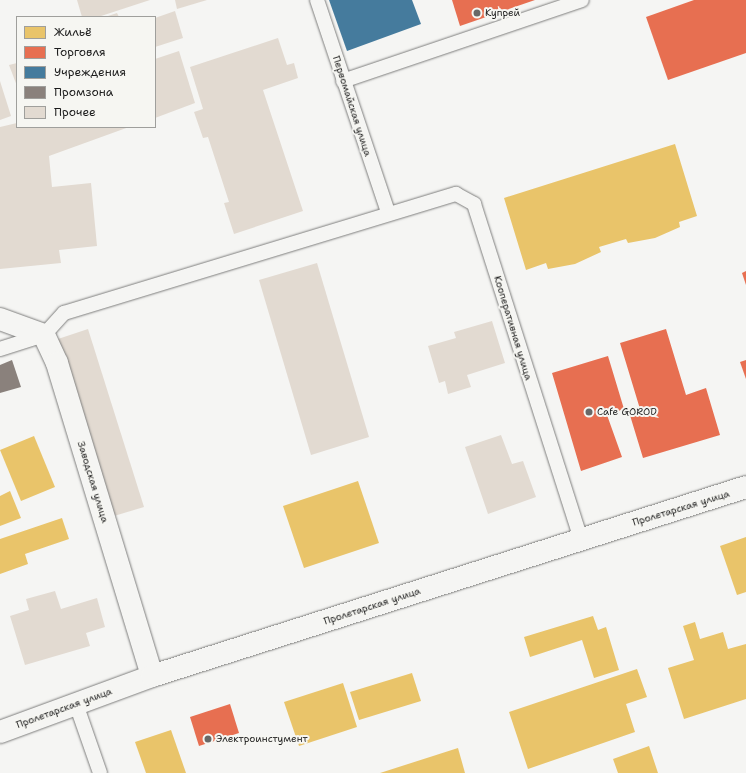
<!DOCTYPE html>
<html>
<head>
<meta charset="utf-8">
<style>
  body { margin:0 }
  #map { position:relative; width:746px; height:773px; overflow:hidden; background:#f5f5f3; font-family:"Shantell Sans",sans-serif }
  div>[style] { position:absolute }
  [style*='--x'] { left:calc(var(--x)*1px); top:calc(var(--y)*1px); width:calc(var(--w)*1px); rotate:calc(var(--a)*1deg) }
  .homes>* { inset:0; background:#e9c46a }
  .shops>* { inset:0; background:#e76f51 }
  .public>* { inset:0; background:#457b9d }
  .industry>* { inset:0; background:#8a817c }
  .building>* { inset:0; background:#e2dad1 }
  .roads { filter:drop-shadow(0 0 1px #7e7e7d) drop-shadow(0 0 1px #7e7e7d) }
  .service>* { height:14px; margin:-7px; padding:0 7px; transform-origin:7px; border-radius:7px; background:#f5f5f3 }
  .minor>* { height:22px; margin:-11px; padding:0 11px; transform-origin:11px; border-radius:11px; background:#f5f5f3 }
  .tertiary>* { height:22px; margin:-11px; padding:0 11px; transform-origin:11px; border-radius:11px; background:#f5f5f3 }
  .dots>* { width:11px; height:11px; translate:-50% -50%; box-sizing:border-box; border:2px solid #f6f6f2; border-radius:50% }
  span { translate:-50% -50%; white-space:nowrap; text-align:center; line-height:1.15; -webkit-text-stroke:4px #f6f6f2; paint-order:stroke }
  .poi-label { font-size:10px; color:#1c1c1c }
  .left { translate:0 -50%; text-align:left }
  .street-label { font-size:10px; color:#1c1c1c }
  .legend { position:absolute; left:16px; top:16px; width:140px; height:112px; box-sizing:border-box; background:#f6f6f2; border:1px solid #9f9f9c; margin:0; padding:5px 7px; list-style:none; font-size:12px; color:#1c1c1c }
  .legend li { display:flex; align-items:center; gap:8px; height:20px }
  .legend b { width:20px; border:1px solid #9f9f9c }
</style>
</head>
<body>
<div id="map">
  <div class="homes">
    <i style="clip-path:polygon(675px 144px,697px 216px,679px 222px,680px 227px,655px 238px,628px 243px,626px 239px,599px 247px,601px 252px,575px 264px,548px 269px,546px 263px,526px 270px,504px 198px)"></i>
    <i style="clip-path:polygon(34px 436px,55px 487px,21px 501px,0 450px)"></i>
    <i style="clip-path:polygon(358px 481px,379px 543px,304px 568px,283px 506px)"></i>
    <i style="clip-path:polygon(10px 491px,21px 518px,0 526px,0 496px)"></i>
    <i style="clip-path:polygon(62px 518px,69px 539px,25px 554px,28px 564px,0 574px,0 539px)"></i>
    <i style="clip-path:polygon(746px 537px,746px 592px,737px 595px,720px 546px)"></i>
    <i style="clip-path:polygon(593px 616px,598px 630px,606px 627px,619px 670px,594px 678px,582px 640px,530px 657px,524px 637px)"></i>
    <i style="clip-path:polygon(695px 622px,700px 639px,723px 632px,728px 649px,746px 644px,746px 699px,684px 719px,668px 668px,694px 660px,683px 626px)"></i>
    <i style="clip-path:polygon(637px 669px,647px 697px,626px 704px,635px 732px,528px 769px,509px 712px)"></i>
    <i style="clip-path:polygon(412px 673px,421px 701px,359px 720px,350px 692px)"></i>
    <i style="clip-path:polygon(343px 683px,357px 727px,299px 746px,284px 702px)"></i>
    <i style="clip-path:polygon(171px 730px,186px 773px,146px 773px,135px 742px)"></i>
    <i style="clip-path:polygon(649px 746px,658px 773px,618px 773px,613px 759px)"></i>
    <i style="clip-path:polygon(458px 748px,465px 773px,380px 773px)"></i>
  </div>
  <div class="shops">
    <i style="clip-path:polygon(452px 0,535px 0,460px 26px)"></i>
    <i style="clip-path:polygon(694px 0,746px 0,746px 53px,668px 80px,646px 17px)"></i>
    <i style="clip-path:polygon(746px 271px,746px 285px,742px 273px)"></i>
    <i style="clip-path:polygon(666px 329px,686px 395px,706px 388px,720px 435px,643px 458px,629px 412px,640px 409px,620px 343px)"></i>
    <i style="clip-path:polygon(608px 356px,624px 409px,607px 415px,622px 457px,581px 471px,552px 373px)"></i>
    <i style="clip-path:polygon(746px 360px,746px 379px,740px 362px)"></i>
    <i style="clip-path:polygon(230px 704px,239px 733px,199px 746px,190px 717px)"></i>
  </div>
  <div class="public">
    <i style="clip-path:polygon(329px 0,412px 0,421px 24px,347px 51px)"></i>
  </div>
  <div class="industry">
    <i style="clip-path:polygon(12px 360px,21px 387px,0 393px,0 365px)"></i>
  </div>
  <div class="building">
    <i style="clip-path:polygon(77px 0,150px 0,98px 17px,82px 17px)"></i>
    <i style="clip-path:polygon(175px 0,207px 0,177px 9px)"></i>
    <i style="clip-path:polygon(175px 11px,183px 38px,155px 47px,155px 18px)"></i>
    <i style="clip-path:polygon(117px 13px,119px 17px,105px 17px)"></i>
    <i style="clip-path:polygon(278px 38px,287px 65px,294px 63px,298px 78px,263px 90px,303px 211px,234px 234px,224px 203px,229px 202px,208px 137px,203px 138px,194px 112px,203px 109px,190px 67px)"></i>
    <i style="clip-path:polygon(179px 51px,195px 103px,155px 118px,155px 59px)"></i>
    <i style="clip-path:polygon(17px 63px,17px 86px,9px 65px)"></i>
    <i style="clip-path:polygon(0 81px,11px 116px,0 120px)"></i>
    <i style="clip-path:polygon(17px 123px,17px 127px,129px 127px,49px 156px,52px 187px,91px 183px,97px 246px,59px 250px,61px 263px,0 269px,0 127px)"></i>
    <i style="clip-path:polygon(317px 263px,369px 437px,311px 455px,259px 280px)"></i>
    <i style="clip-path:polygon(492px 321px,505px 363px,467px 375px,471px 387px,448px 394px,445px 381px,439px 383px,428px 346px,456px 338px,454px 332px)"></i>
    <i style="clip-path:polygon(88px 329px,144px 507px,114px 516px,58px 339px)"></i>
    <i style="clip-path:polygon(501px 435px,512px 464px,523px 461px,536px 497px,488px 514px,465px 447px)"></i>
    <i style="clip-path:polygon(55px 591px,61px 609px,97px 598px,105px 627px,86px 633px,90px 646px,25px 665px,10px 616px,29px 610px,26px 599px)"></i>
  </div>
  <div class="roads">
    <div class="service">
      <i style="--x:317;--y:0;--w:224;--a:71.5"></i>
      <i style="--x:343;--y:81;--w:252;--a:-18.7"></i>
      <i style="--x:0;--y:349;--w:46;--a:-17.7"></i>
      <i style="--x:44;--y:335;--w:30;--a:-48"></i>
      <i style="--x:64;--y:313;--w:410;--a:-16.9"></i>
      <i style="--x:456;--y:194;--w:21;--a:29"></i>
      <i style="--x:474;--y:204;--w:352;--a:72.3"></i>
      <i style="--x:76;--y:704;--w:73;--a:70.8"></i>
    </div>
    <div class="minor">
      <i style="--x:0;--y:319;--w:47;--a:20"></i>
      <i style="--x:44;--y:335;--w:31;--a:65"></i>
      <i style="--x:57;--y:363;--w:327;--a:73.1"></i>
    </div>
    <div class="tertiary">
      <i style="--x:0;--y:732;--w:162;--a:-20.2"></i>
      <i style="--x:152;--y:676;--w:623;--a:-17.65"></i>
    </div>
  </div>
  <div class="dots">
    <i style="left:477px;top:13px;background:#686867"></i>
    <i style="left:589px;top:412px;background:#686867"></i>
    <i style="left:208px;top:739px;background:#686867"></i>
  </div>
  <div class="poi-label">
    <span class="left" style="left:485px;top:13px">Купрей</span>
    <span class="left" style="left:597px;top:412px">Cafe GOROD</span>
    <span class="left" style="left:216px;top:739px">Электроинстумент</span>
  </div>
  <div class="street-label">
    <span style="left:352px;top:106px;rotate:72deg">Первомайская улица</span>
    <span style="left:513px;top:328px;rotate:73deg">Кооперативная улица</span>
    <span style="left:93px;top:482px;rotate:73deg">Заводская улица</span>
    <span style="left:681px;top:508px;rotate:-17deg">Пролетарская улица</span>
    <span style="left:372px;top:606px;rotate:-18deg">Пролетарская улица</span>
    <span style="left:64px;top:708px;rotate:-20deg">Пролетарская улица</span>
  </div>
  <ul class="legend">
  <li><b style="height:11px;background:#e9c46a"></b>Жильё</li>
  <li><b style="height:11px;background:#e76f51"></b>Торговля</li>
  <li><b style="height:11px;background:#457b9d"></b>Учреждения</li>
  <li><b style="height:11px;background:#8a817c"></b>Промзона</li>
  <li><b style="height:11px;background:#e2dad1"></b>Прочее</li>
  </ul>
</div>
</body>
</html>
